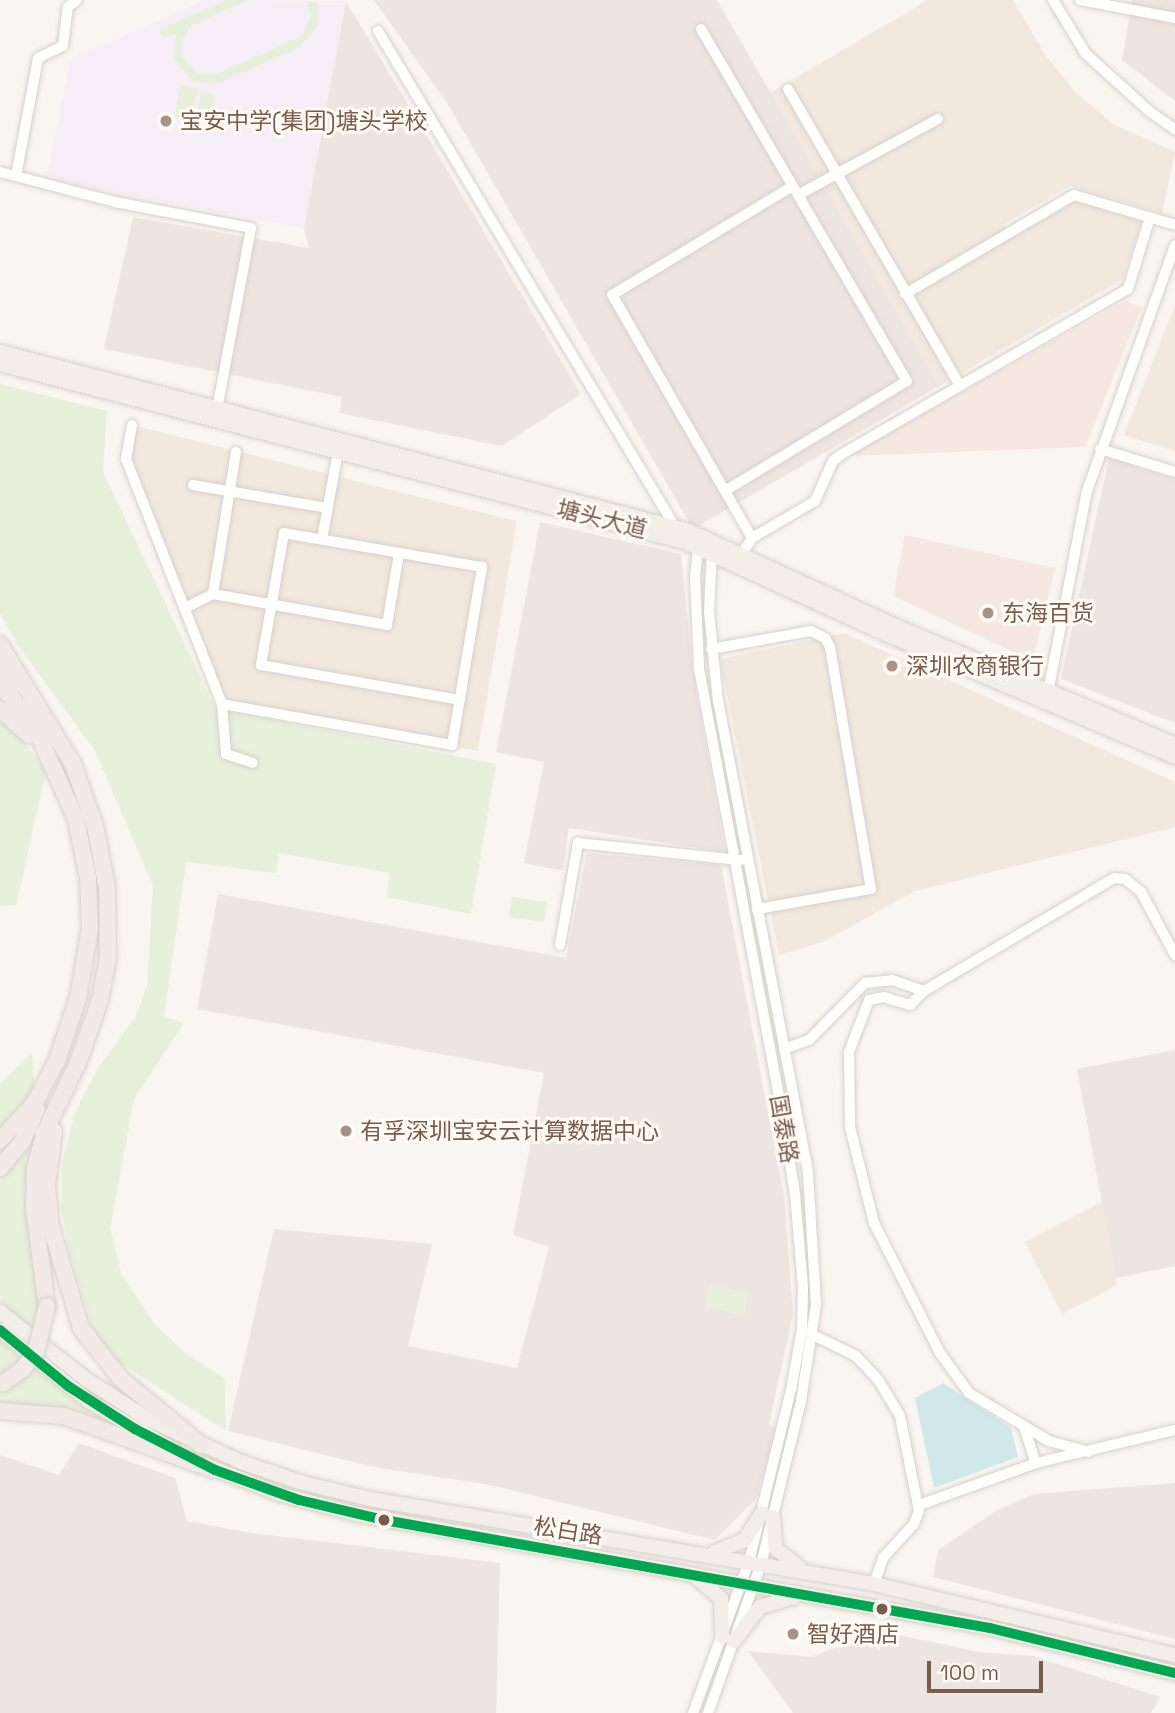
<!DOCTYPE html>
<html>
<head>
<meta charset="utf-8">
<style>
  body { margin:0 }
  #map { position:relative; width:1175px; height:1713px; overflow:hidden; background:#f9f5f0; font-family:"Space Grotesk","Noto Sans SC",sans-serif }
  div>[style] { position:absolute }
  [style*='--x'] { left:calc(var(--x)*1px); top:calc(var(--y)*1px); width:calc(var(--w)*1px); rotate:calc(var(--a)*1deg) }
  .residential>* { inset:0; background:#f2e8de }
  .commercial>* { inset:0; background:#f6e8e1 }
  .industrial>* { inset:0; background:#ede5e0 }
  .education>* { inset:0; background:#f6eef6 }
  .green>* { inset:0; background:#e7f0db }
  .water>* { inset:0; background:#d0e8ea }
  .roads { filter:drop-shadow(0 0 2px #d7d1cb) drop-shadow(0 0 2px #d7d1cb) }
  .minor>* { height:10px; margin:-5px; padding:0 5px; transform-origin:5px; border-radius:5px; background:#fefefd }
  .major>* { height:14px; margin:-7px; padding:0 7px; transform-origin:7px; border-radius:7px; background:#f3eee8 }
  .highway>* { height:16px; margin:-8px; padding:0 8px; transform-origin:8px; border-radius:8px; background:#f2eae7 }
  .bridges { filter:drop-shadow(0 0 2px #dad1cc) drop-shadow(0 0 2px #dad1cc) }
  .highway-bridge>* { height:16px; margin:-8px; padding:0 8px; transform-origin:8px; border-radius:8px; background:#f2eae7 }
  .bus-1>* { height:10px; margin:-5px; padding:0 5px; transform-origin:5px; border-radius:5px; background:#00a651 }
  .dots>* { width:19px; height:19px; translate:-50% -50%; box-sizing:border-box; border:4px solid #fffaf3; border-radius:50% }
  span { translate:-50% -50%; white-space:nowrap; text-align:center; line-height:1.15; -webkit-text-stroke:6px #fffaf3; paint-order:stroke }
  .poi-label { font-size:23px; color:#7a5c4d }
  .left { translate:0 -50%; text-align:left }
  .street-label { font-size:23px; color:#7a5c4d }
  .scale { position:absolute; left:927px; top:1661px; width:116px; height:32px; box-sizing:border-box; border:4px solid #7a5c4d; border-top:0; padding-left:9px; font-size:21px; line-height:24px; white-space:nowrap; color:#7a5c4d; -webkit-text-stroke:5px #fffaf3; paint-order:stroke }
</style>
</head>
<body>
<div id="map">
  <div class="residential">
    <i style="clip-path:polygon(928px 0,1013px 0,1046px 56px,1076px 93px,1113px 124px,1175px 152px,1162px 213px,1070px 186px,1004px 224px,1012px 238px,1077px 200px,1142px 220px,1123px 279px,939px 386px,770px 93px)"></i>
    <i style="clip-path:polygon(1175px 305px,1175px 451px,1124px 435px)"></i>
    <i style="clip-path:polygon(132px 425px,517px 521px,478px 751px,222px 704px,126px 459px)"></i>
    <i style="clip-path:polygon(844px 633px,1175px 782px,1175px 827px,915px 891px,823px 942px,779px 955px,720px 659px)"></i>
    <i style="clip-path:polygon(1102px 1202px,1117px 1285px,1062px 1314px,1025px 1242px)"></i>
  </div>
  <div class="commercial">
    <i style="clip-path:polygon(1125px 301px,1142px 307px,1085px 447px,848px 456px)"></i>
    <i style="clip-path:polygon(905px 535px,1055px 568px,1033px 661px,893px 596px)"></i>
  </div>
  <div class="industrial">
    <i style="clip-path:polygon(374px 0,717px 0,939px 386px,693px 529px,449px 106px)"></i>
    <i style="clip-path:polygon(1132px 0,1175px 0,1175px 101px,1122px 60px)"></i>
    <i style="clip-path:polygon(346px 1px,581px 394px,502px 446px,339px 413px,342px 397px,104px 349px,133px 217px,309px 248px,304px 228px)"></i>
    <i style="clip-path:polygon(1109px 458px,1175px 479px,1175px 723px,1061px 679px)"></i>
    <i style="clip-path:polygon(540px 522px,681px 554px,693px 675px,725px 852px,569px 828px,563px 871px,524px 863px,544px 762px,496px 752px)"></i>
    <i style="clip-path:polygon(587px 853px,721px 865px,784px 1196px,793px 1314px,769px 1425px,776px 1428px,756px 1499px,715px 1540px,485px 1484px,379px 1468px,228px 1431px,274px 1229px,432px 1244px,408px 1346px,517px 1368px,549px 1247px,513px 1235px,544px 1073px,197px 1009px,218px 894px,566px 958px)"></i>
    <i style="clip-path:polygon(1175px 1050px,1175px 1266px,1116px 1278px,1077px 1069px)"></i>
    <i style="clip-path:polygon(79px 1443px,175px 1478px,187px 1521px,251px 1533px,500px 1563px,496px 1713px,0 1713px,0 1455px,59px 1475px)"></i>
    <i style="clip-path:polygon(1175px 1483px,1175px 1639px,933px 1577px,938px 1550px,996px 1511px,1034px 1494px)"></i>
    <i style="clip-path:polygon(880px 1631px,979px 1652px,1033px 1656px,1160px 1697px,1151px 1713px,793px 1713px,748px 1651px,811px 1657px)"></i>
  </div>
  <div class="education">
    <i style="clip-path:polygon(206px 0,346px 1px,304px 228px,46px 180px,71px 59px)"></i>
  </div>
  <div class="green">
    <i style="clip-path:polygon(227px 0,249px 0,192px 25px,182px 39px,182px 56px,197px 73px,219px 73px,300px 37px,311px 18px,307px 0,318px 4px,318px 26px,298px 48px,216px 84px,193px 81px,174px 59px,176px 33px,163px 38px,159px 30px)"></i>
    <i style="clip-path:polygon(181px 85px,197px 88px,192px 119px,175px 117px)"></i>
    <i style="clip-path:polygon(201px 92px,214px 94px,209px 120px,197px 118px)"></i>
    <i style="clip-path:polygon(0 384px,107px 411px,103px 472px,215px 708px,496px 764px,471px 914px,387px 897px,389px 873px,279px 853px,276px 873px,186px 862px,164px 1017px,184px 1023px,134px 1099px,110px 1229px,122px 1275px,154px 1323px,185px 1353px,225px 1379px,226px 1431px,114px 1359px,94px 1331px,69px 1250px,61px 1210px,62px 1163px,74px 1115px,97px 1070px,136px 1016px,147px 986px,153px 885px,94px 749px,16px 643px,0 613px)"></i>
    <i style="clip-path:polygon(0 716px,14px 727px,46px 772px,16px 905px,0 906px)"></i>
    <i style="clip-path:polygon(512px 897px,547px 902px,544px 922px,509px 917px)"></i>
    <i style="clip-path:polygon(32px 1053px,35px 1089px,0 1131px,0 1084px)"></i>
    <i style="clip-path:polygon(33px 1138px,25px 1188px,38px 1300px,35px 1331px,0 1302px,0 1178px)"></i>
    <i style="clip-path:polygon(710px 1284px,749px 1293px,744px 1316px,705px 1307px)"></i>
    <i style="clip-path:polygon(0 1341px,23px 1360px,0 1378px)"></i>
    <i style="clip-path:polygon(32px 1367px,86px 1409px,136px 1439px,0 1405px,0 1390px)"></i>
  </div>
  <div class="water">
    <i style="clip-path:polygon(943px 1383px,1011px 1428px,1018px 1457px,934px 1488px,915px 1398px)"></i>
  </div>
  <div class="roads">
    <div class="minor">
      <i style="--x:1053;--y:0;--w:63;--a:58.6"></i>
      <i style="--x:1086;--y:54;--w:85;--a:42.1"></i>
      <i style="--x:1149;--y:111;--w:32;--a:35"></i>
      <i style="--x:1080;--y:0;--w:97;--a:10.7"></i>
      <i style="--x:701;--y:29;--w:408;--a:59.7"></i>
      <i style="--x:907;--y:381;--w:213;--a:148.9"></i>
      <i style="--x:378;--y:31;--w:582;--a:59.07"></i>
      <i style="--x:788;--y:89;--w:343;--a:59.9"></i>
      <i style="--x:0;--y:172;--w:119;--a:14.6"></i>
      <i style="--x:115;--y:202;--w:138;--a:10.8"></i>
      <i style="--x:251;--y:228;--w:190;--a:100.6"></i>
      <i style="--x:16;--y:176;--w:120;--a:-79.4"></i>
      <i style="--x:38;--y:58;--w:28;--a:-26"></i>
      <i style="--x:63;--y:46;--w:39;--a:-83"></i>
      <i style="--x:68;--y:7;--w:11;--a:-38"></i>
      <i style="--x:798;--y:195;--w:159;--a:-28.5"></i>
      <i style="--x:905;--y:294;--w:196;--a:-30.4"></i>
      <i style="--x:1074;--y:195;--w:105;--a:16.5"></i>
      <i style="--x:132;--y:425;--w:35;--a:100"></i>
      <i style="--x:126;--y:459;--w:263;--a:68.6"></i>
      <i style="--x:222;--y:704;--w:50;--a:85.4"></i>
      <i style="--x:226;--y:754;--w:28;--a:18"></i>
      <i style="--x:1100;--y:449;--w:78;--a:17"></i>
      <i style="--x:193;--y:485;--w:137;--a:9.7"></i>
      <i style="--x:752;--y:538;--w:280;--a:-119.9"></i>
      <i style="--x:612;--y:295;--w:211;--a:-31.1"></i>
      <i style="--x:322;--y:539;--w:95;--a:-79.6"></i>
      <i style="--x:738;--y:559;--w:25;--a:-56"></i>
      <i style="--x:752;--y:538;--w:73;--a:-30.4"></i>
      <i style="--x:815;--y:501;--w:44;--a:-65.8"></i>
      <i style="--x:833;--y:461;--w:11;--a:-38"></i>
      <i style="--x:842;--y:454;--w:330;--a:-30"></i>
      <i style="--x:1128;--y:289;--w:75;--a:-73"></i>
      <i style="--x:213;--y:594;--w:144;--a:-80.8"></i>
      <i style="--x:185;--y:608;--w:31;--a:-27"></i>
      <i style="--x:213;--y:594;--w:177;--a:10.1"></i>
      <i style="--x:387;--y:625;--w:73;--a:-80.5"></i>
      <i style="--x:711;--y:649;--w:102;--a:-10.2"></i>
      <i style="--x:811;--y:631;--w:16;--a:27"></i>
      <i style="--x:825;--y:638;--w:10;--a:61"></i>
      <i style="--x:830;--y:647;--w:245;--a:80.4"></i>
      <i style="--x:871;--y:889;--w:116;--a:170"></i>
      <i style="--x:1047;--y:698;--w:211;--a:-79.1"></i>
      <i style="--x:1087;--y:491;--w:261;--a:-70.3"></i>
      <i style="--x:222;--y:704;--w:234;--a:10.1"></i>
      <i style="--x:452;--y:745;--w:181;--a:-80.4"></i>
      <i style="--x:482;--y:567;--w:201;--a:-170.3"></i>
      <i style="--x:284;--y:533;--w:134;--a:99.9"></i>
      <i style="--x:261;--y:665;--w:202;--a:10"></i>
      <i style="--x:560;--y:945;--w:104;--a:-80"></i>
      <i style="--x:578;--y:843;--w:164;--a:6"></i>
      <i style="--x:924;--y:991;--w:20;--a:135"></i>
      <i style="--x:910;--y:1005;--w:27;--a:-163"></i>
      <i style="--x:884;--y:997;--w:15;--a:169"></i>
      <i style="--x:869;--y:1000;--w:56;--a:111"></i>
      <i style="--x:849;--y:1052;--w:75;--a:89.2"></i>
      <i style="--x:850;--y:1127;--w:99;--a:76"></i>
      <i style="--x:874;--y:1223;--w:146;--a:63.1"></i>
      <i style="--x:940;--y:1353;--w:49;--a:54.1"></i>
      <i style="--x:969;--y:1393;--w:93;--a:31"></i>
      <i style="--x:1049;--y:1441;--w:41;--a:15.4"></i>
      <i style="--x:784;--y:1049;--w:27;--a:-20"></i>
      <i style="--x:809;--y:1040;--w:80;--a:-45.5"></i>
      <i style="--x:865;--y:983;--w:27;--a:-6"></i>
      <i style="--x:892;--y:980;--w:34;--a:19"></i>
      <i style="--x:924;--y:991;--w:221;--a:-30.7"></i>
      <i style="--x:1114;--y:878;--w:11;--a:5"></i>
      <i style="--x:1125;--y:879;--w:21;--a:39"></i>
      <i style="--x:1141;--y:892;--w:72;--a:61.6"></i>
      <i style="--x:813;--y:1335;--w:48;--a:26"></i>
      <i style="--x:856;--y:1356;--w:34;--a:47"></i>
      <i style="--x:879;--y:1381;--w:41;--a:59"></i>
      <i style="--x:900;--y:1416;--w:97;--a:78.7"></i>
      <i style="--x:919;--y:1511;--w:14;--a:111"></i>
      <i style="--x:914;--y:1524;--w:46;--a:132.4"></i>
      <i style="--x:883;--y:1558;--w:28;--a:109"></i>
      <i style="--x:1024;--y:1427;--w:38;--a:72"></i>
      <i style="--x:919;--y:1505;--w:124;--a:-19.7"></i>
      <i style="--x:1036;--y:1463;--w:143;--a:-13.4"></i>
      <i style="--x:693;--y:1713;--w:161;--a:-69.7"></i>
      <i style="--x:749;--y:1562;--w:182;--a:-76.3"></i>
      <i style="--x:792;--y:1385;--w:57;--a:-79.9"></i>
      <i style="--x:802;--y:1329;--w:42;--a:-88.6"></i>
      <i style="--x:803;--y:1287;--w:93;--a:-94.9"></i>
      <i style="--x:795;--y:1194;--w:88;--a:-99.1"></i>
      <i style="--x:781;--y:1107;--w:448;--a:-100.6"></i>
      <i style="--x:699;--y:667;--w:92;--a:-92.5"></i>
      <i style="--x:695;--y:575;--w:33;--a:-83"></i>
      <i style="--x:708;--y:1713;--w:158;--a:-70.4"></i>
      <i style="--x:761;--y:1564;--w:168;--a:-76.2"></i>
      <i style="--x:801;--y:1401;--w:98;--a:-81.2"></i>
      <i style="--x:816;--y:1304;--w:132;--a:-93.5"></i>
      <i style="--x:808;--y:1172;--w:479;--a:-100.8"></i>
      <i style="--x:718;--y:702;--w:90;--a:-95.7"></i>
      <i style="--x:709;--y:612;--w:61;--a:-87.2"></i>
    </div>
    <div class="major">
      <i style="--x:0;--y:352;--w:712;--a:14.56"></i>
      <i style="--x:689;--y:531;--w:232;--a:24.7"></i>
      <i style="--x:900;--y:628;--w:299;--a:23"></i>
      <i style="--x:0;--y:364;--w:708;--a:14.57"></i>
      <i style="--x:685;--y:542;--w:231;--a:24.6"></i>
      <i style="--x:895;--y:638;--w:304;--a:23"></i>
      <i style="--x:0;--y:1312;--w:110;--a:38"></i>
      <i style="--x:87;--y:1380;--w:72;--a:32.6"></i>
      <i style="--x:148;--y:1419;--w:102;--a:24.8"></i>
      <i style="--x:241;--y:1462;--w:65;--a:18.7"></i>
      <i style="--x:303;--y:1483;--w:69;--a:13.4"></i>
      <i style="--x:370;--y:1499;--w:511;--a:9.57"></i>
      <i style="--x:874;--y:1584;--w:309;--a:13.3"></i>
      <i style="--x:0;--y:1330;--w:115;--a:38.7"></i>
      <i style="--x:90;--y:1402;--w:97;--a:29.7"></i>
      <i style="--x:205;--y:1465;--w:79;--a:21.4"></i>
      <i style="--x:279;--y:1494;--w:79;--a:14.7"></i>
      <i style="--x:355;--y:1514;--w:645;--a:10.18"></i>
      <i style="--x:990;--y:1628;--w:190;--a:13.7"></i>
      <i style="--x:773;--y:1517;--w:32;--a:85"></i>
      <i style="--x:776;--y:1549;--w:29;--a:38"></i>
      <i style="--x:715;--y:1552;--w:32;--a:-22"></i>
      <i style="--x:745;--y:1540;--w:32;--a:-58"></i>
      <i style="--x:696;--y:1577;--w:33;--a:41"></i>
      <i style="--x:721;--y:1599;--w:38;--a:88"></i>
      <i style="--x:734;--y:1641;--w:43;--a:-52.6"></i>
      <i style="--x:760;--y:1607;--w:35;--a:-16"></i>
    </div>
    <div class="highway">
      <i style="--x:0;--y:645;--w:140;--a:58.5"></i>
      <i style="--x:73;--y:764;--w:66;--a:70.5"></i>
      <i style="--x:95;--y:826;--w:63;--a:79"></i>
      <i style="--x:107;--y:888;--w:70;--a:89.2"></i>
      <i style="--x:108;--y:958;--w:43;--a:100.8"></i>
      <i style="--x:100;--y:1000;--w:67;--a:109.2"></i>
      <i style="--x:78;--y:1063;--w:78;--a:115.9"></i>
      <i style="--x:44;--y:1133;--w:36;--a:104"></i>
      <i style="--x:35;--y:1168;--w:41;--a:91.4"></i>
      <i style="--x:34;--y:1209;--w:98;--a:82.4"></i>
      <i style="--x:0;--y:667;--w:25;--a:45"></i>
      <i style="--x:0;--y:684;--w:51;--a:49.8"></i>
      <i style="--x:33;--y:723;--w:105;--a:65.9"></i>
      <i style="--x:76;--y:819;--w:60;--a:78.5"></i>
      <i style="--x:88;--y:878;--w:50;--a:87.7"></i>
      <i style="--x:90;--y:928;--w:71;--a:99.7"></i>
      <i style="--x:78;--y:998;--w:65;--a:108.7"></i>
      <i style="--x:57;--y:1060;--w:50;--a:117.6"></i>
      <i style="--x:34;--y:1104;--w:50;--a:133.4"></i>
      <i style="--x:0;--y:709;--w:39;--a:42"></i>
      <i style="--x:54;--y:1131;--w:54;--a:97.4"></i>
      <i style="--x:47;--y:1185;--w:38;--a:85"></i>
      <i style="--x:50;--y:1223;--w:109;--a:73.6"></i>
      <i style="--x:81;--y:1328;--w:63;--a:52"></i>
      <i style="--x:120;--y:1378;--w:105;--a:39.6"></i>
      <i style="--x:0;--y:1168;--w:34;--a:-50"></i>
      <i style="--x:22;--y:1142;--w:36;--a:-66"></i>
      <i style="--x:0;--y:1411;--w:64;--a:4.5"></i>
      <i style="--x:64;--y:1416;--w:160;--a:19.7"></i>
    </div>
  </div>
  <div class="bridges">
    <div class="highway-bridge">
      <i style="--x:3;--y:1383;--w:24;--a:-35"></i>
      <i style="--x:23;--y:1369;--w:22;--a:-54"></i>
      <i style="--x:36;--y:1351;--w:46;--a:-76.3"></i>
    </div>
  </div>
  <div class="bus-1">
    <i style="--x:0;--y:1330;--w:88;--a:39.5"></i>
    <i style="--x:68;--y:1386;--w:80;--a:32.7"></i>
    <i style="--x:135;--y:1429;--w:90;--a:27.1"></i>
    <i style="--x:215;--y:1470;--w:89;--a:19.7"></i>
    <i style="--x:299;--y:1500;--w:87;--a:13.2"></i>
    <i style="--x:384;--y:1520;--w:616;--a:10.11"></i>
    <i style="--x:990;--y:1628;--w:190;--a:13.7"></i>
  </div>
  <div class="dots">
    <i style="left:166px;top:121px;background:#a69286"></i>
    <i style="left:988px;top:613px;background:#a69286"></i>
    <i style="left:892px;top:666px;background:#a69286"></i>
    <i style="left:346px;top:1131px;background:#a69286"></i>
    <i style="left:384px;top:1520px;background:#7a5c4d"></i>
    <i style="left:882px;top:1609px;background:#7a5c4d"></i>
    <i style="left:793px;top:1634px;background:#a69286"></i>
  </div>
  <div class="poi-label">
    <span class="left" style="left:180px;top:121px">宝安中学(集团)塘头学校</span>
    <span class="left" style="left:1002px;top:613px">东海百货</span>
    <span class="left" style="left:906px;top:666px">深圳农商银行</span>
    <span class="left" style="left:360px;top:1131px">有孚深圳宝安云计算数据中心</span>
    <span class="left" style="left:807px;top:1634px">智好酒店</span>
  </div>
  <div class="street-label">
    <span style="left:602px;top:519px;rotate:14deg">塘头大道</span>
    <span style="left:784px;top:1129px;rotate:80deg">国泰路</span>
    <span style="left:568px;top:1531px;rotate:9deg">松白路</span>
  </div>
  <div class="scale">100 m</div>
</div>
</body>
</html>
